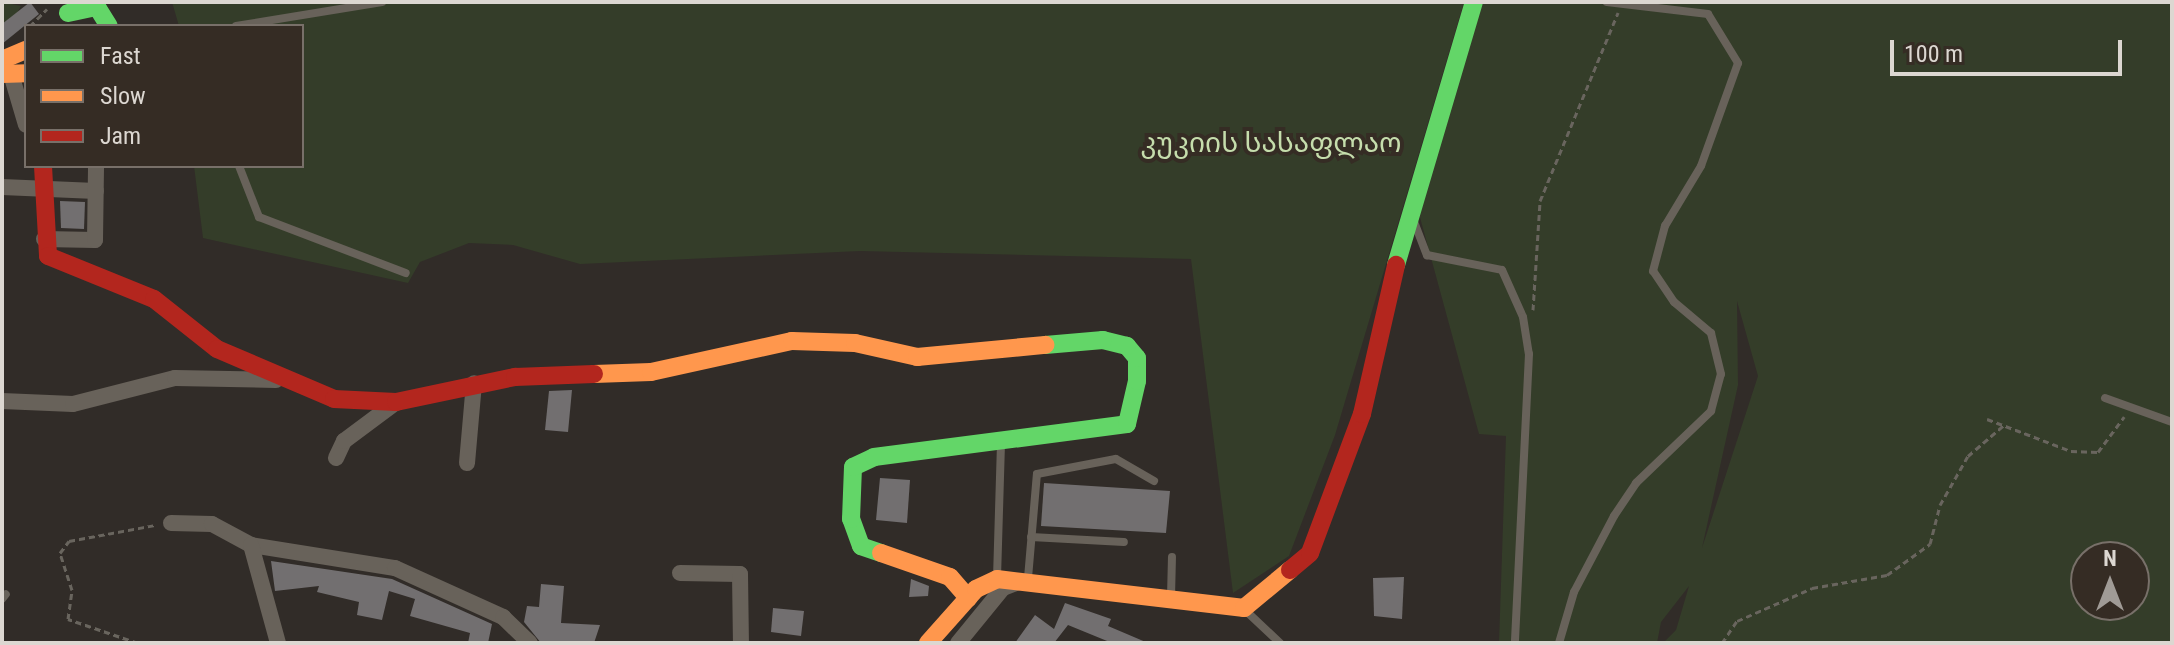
<!DOCTYPE html>
<html>
<head>
<meta charset="utf-8">
<style>
  body { margin:0 }
  #map { position:relative; width:2174px; height:645px; overflow:hidden; background:#312c28; font-family:"Roboto Condensed","Noto Sans Georgian",sans-serif }
  div>[style] { position:absolute }
  [style*='--x'] { left:calc(var(--x)*1px); top:calc(var(--y)*1px); width:calc(var(--w)*1px); rotate:calc(var(--a)*1deg) }
  .green>* { inset:0; background:#343d29 }
  .building>* { inset:0; background:#726f70 }
  .path>* { height:3px; margin-top:-1.5px; transform-origin:0; background:repeating-linear-gradient(90deg,#69655e 0 6px,transparent 0 10px) }
  .lane>* { height:8px; margin:-4px; padding:0 4px; transform-origin:4px; border-radius:4px; background:#68625a }
  .street>* { height:16px; margin:-8px; padding:0 8px; transform-origin:8px; border-radius:8px; background:#68625a }
  .fast>* { height:18px; margin:-9px; padding:0 9px; transform-origin:9px; border-radius:9px; background:#63d668 }
  .slow>* { height:18px; margin:-9px; padding:0 9px; transform-origin:9px; border-radius:9px; background:#ff974d }
  .jam>* { height:18px; margin:-9px; padding:0 9px; transform-origin:9px; border-radius:9px; background:#b3261e }
  span { translate:-50% -50%; white-space:nowrap; text-align:center; line-height:1.15; -webkit-text-stroke:8px #352c24; paint-order:stroke }
  .park-label { font-size:28px; color:#c5ddac }
  .frame { position:absolute; inset:0; border:4px solid #dcd7d1; pointer-events:none }
  .legend { position:absolute; left:24px; top:24px; width:280px; height:144px; box-sizing:border-box; background:#352c24; border:2px solid #787069; margin:0; padding:10px 14px; list-style:none; font-size:24px; color:#dcd7d1 }
  .legend li { display:flex; align-items:center; gap:16px; height:40px }
  .legend b { width:40px; border:2px solid #787069 }
  .north { position:absolute; left:2070px; top:541px; width:80px; height:80px; box-sizing:border-box; background:#352c24; border:2px solid #787069; border-radius:50%; rotate:0deg; font-size:22px; font-weight:700; line-height:32px; text-align:center; color:#dcd7d1 }
  .north::after { content:''; display:block; margin:auto; width:28px; height:36px; background:#a09b96; clip-path:polygon(50% 0,100% 100%,50% 72%,0 100%) }
  .scale { position:absolute; left:1890px; top:40px; width:232px; height:36px; box-sizing:border-box; border:4px solid #dcd7d1; border-top:0; padding-left:10px; font-size:24px; line-height:28px; white-space:nowrap; color:#dcd7d1; -webkit-text-stroke:6px #352c24; paint-order:stroke }
</style>
</head>
<body>
<div id="map">
  <div class="green">
    <i style="clip-path:polygon(2px 2px,21px 6px,2px 40px)"></i>
    <i style="clip-path:polygon(172px 2px,1464px 2px,1335px 435px,1289px 556px,1233px 593px,1191px 259px,860px 251px,580px 264px,513px 245px,469px 243px,420px 262px,408px 283px,203px 238px,194px 166px,302px 166px,302px 26px,179px 26px)"></i>
    <i style="clip-path:polygon(evenodd,1483px 2px,2172px 2px,2172px 643px,1663px 643px,1676px 630px,1689px 586px,1661px 622px,1657px 643px,1499px 643px,1506px 436px,1479px 434px,1415px 199px,1483px 2px,1737px 301px,1758px 376px,1702px 548px,1738px 385px,1737px 301px,1483px 2px,2086px 557px,2134px 557px,2134px 605px,2086px 605px,2086px 557px)"></i>
  </div>
  <div class="building">
    <i style="clip-path:polygon(30px 2px,39px 14px,2px 44px,2px 24px)"></i>
    <i style="clip-path:polygon(60px 201px,85px 202px,84px 229px,61px 228px)"></i>
    <i style="clip-path:polygon(572px 390px,568px 432px,545px 430px,549px 391px)"></i>
    <i style="clip-path:polygon(880px 478px,910px 480px,907px 523px,876px 520px)"></i>
    <i style="clip-path:polygon(1044px 483px,1170px 491px,1166px 533px,1041px 526px)"></i>
    <i style="clip-path:polygon(271px 561px,392px 579px,492px 624px,488px 643px,468px 643px,470px 633px,410px 616px,415px 599px,389px 591px,382px 620px,357px 615px,359px 602px,317px 592px,319px 586px,275px 591px)"></i>
    <i style="clip-path:polygon(1404px 577px,1402px 619px,1374px 616px,1373px 578px)"></i>
    <i style="clip-path:polygon(911px 579px,929px 586px,928px 596px,909px 597px)"></i>
    <i style="clip-path:polygon(541px 584px,564px 586px,561px 623px,600px 625px,594px 643px,541px 643px,524px 622px,527px 606px,539px 607px)"></i>
    <i style="clip-path:polygon(1065px 603px,1111px 619px,1108px 626px,1148px 643px,1112px 643px,1068px 625px,1054px 643px,1015px 643px,1035px 615px,1054px 629px)"></i>
    <i style="clip-path:polygon(773px 608px,804px 611px,801px 636px,771px 632px)"></i>
  </div>
  <div class="path">
    <i style="--x:30;--y:26;--w:24;--a:-45"></i>
    <i style="--x:1533;--y:310;--w:109;--a:-86.3"></i>
    <i style="--x:1540;--y:201;--w:204;--a:-67.5"></i>
    <i style="--x:1987;--y:419;--w:90;--a:20.9"></i>
    <i style="--x:2071;--y:451;--w:27;--a:2"></i>
    <i style="--x:2098;--y:452;--w:44;--a:-53.4"></i>
    <i style="--x:138;--y:643;--w:74;--a:-161.1"></i>
    <i style="--x:68;--y:619;--w:29;--a:-82"></i>
    <i style="--x:72;--y:590;--w:39;--a:-108"></i>
    <i style="--x:60;--y:553;--w:15;--a:-53"></i>
    <i style="--x:69;--y:541;--w:87;--a:-10.5"></i>
    <i style="--x:1722;--y:643;--w:27;--a:-56"></i>
    <i style="--x:1737;--y:621;--w:82;--a:-23.7"></i>
    <i style="--x:1812;--y:588;--w:76;--a:-9.8"></i>
    <i style="--x:1887;--y:575;--w:53;--a:-35.8"></i>
    <i style="--x:1930;--y:544;--w:40;--a:-75.6"></i>
    <i style="--x:1940;--y:505;--w:56;--a:-60.3"></i>
    <i style="--x:1968;--y:456;--w:48;--a:-40.7"></i>
  </div>
  <div class="lane">
    <i style="--x:236;--y:26;--w:148;--a:-9.3"></i>
    <i style="--x:239;--y:166;--w:55;--a:68.6"></i>
    <i style="--x:259;--y:217;--w:157;--a:20.9"></i>
    <i style="--x:1413;--y:219;--w:39;--a:69"></i>
    <i style="--x:1427;--y:255;--w:76;--a:11.3"></i>
    <i style="--x:1502;--y:270;--w:51;--a:65.9"></i>
    <i style="--x:1523;--y:317;--w:37;--a:81"></i>
    <i style="--x:1529;--y:354;--w:289;--a:92.8"></i>
    <i style="--x:2105;--y:398;--w:71;--a:19.7"></i>
    <i style="--x:1031;--y:537;--w:93;--a:3.1"></i>
    <i style="--x:997;--y:578;--w:133;--a:-88.3"></i>
    <i style="--x:1028;--y:578;--w:104;--a:-85.1"></i>
    <i style="--x:1037;--y:474;--w:80;--a:-10.8"></i>
    <i style="--x:1116;--y:459;--w:44;--a:30.1"></i>
    <i style="--x:1171;--y:597;--w:40;--a:-88.6"></i>
    <i style="--x:2;--y:599;--w:6;--a:-51"></i>
    <i style="--x:1246;--y:611;--w:47;--a:43.3"></i>
    <i style="--x:1559;--y:643;--w:53;--a:-73.6"></i>
    <i style="--x:1574;--y:592;--w:86;--a:-62.2"></i>
    <i style="--x:1614;--y:516;--w:40;--a:-56"></i>
    <i style="--x:1636;--y:483;--w:104;--a:-43.8"></i>
    <i style="--x:1711;--y:411;--w:38;--a:-75"></i>
    <i style="--x:1721;--y:374;--w:42;--a:-103.7"></i>
    <i style="--x:1711;--y:333;--w:48;--a:-140"></i>
    <i style="--x:1674;--y:302;--w:37;--a:-124"></i>
    <i style="--x:1653;--y:271;--w:47;--a:-75.1"></i>
    <i style="--x:1665;--y:226;--w:70;--a:-59"></i>
    <i style="--x:1701;--y:166;--w:109;--a:-70.2"></i>
    <i style="--x:1738;--y:63;--w:57;--a:-121.5"></i>
    <i style="--x:1708;--y:14;--w:102;--a:-173.2"></i>
  </div>
  <div class="street">
    <i style="--x:11;--y:74;--w:53;--a:73.6"></i>
    <i style="--x:2;--y:187;--w:94;--a:2.4"></i>
    <i style="--x:44;--y:239;--w:51;--a:1.1"></i>
    <i style="--x:95;--y:240;--w:74;--a:-89.2"></i>
    <i style="--x:2;--y:401;--w:71;--a:2.4"></i>
    <i style="--x:73;--y:404;--w:105;--a:-14.3"></i>
    <i style="--x:175;--y:378;--w:101;--a:1.1"></i>
    <i style="--x:336;--y:458;--w:19;--a:-65"></i>
    <i style="--x:344;--y:441;--w:64;--a:-36.7"></i>
    <i style="--x:467;--y:463;--w:80;--a:-85"></i>
    <i style="--x:171;--y:523;--w:41;--a:1.4"></i>
    <i style="--x:212;--y:524;--w:44;--a:28.3"></i>
    <i style="--x:251;--y:545;--w:146;--a:9.1"></i>
    <i style="--x:395;--y:568;--w:119;--a:24.4"></i>
    <i style="--x:503;--y:617;--w:37;--a:44"></i>
    <i style="--x:251;--y:545;--w:102;--a:74.6"></i>
    <i style="--x:680;--y:573;--w:60;--a:1"></i>
    <i style="--x:740;--y:574;--w:69;--a:89.2"></i>
    <i style="--x:958;--y:643;--w:71;--a:-50.7"></i>
    <i style="--x:1003;--y:588;--w:17;--a:-21"></i>
  </div>
  <div class="fast">
    <i style="--x:68;--y:13;--w:30;--a:-12"></i>
    <i style="--x:97;--y:7;--w:22;--a:58"></i>
    <i style="--x:1396;--y:265;--w:274;--a:-73.5"></i>
    <i style="--x:881;--y:553;--w:21;--a:-161"></i>
    <i style="--x:861;--y:546;--w:29;--a:-110"></i>
    <i style="--x:851;--y:519;--w:52;--a:-87.8"></i>
    <i style="--x:853;--y:467;--w:23;--a:-25"></i>
    <i style="--x:874;--y:457;--w:255;--a:-7.4"></i>
    <i style="--x:1127;--y:424;--w:44;--a:-76.9"></i>
    <i style="--x:1137;--y:381;--w:23;--a:-90"></i>
    <i style="--x:1137;--y:358;--w:16;--a:-130"></i>
    <i style="--x:1127;--y:346;--w:25;--a:-166"></i>
    <i style="--x:1103;--y:340;--w:58;--a:175.1"></i>
  </div>
  <div class="slow">
    <i style="--x:2;--y:60;--w:26;--a:-23"></i>
    <i style="--x:2;--y:74;--w:24;--a:-2"></i>
    <i style="--x:594;--y:374;--w:57;--a:-2"></i>
    <i style="--x:651;--y:372;--w:144;--a:-12.4"></i>
    <i style="--x:792;--y:341;--w:63;--a:1.8"></i>
    <i style="--x:855;--y:343;--w:64;--a:12.7"></i>
    <i style="--x:917;--y:357;--w:129;--a:-5.4"></i>
    <i style="--x:881;--y:553;--w:73;--a:19.2"></i>
    <i style="--x:950;--y:577;--w:28;--a:49"></i>
    <i style="--x:928;--y:643;--w:72;--a:-48.4"></i>
    <i style="--x:976;--y:589;--w:23;--a:-25"></i>
    <i style="--x:997;--y:579;--w:249;--a:6.7"></i>
    <i style="--x:1244;--y:608;--w:60;--a:-39.6"></i>
  </div>
  <div class="jam">
    <i style="--x:43;--y:166;--w:90;--a:86.8"></i>
    <i style="--x:48;--y:256;--w:114;--a:22.1"></i>
    <i style="--x:154;--y:299;--w:80;--a:38.4"></i>
    <i style="--x:217;--y:349;--w:127;--a:23.1"></i>
    <i style="--x:334;--y:399;--w:62;--a:2.8"></i>
    <i style="--x:396;--y:402;--w:122;--a:-11.9"></i>
    <i style="--x:515;--y:377;--w:79;--a:-2.2"></i>
    <i style="--x:1290;--y:570;--w:26;--a:-40"></i>
    <i style="--x:1310;--y:553;--w:148;--a:-69.5"></i>
    <i style="--x:1362;--y:414;--w:153;--a:-77.1"></i>
  </div>
  <div class="park-label">
    <span style="left:1271px;top:143px">კუკიის სასაფლაო</span>
  </div>
  <div class="frame"></div>
  <ul class="legend">
  <li><b style="height:10px;background:#63d668"></b>Fast</li>
  <li><b style="height:10px;background:#ff974d"></b>Slow</li>
  <li><b style="height:10px;background:#b3261e"></b>Jam</li>
  </ul>
  <div class="north">N</div>
  <div class="scale">100 m</div>
</div>
</body>
</html>
